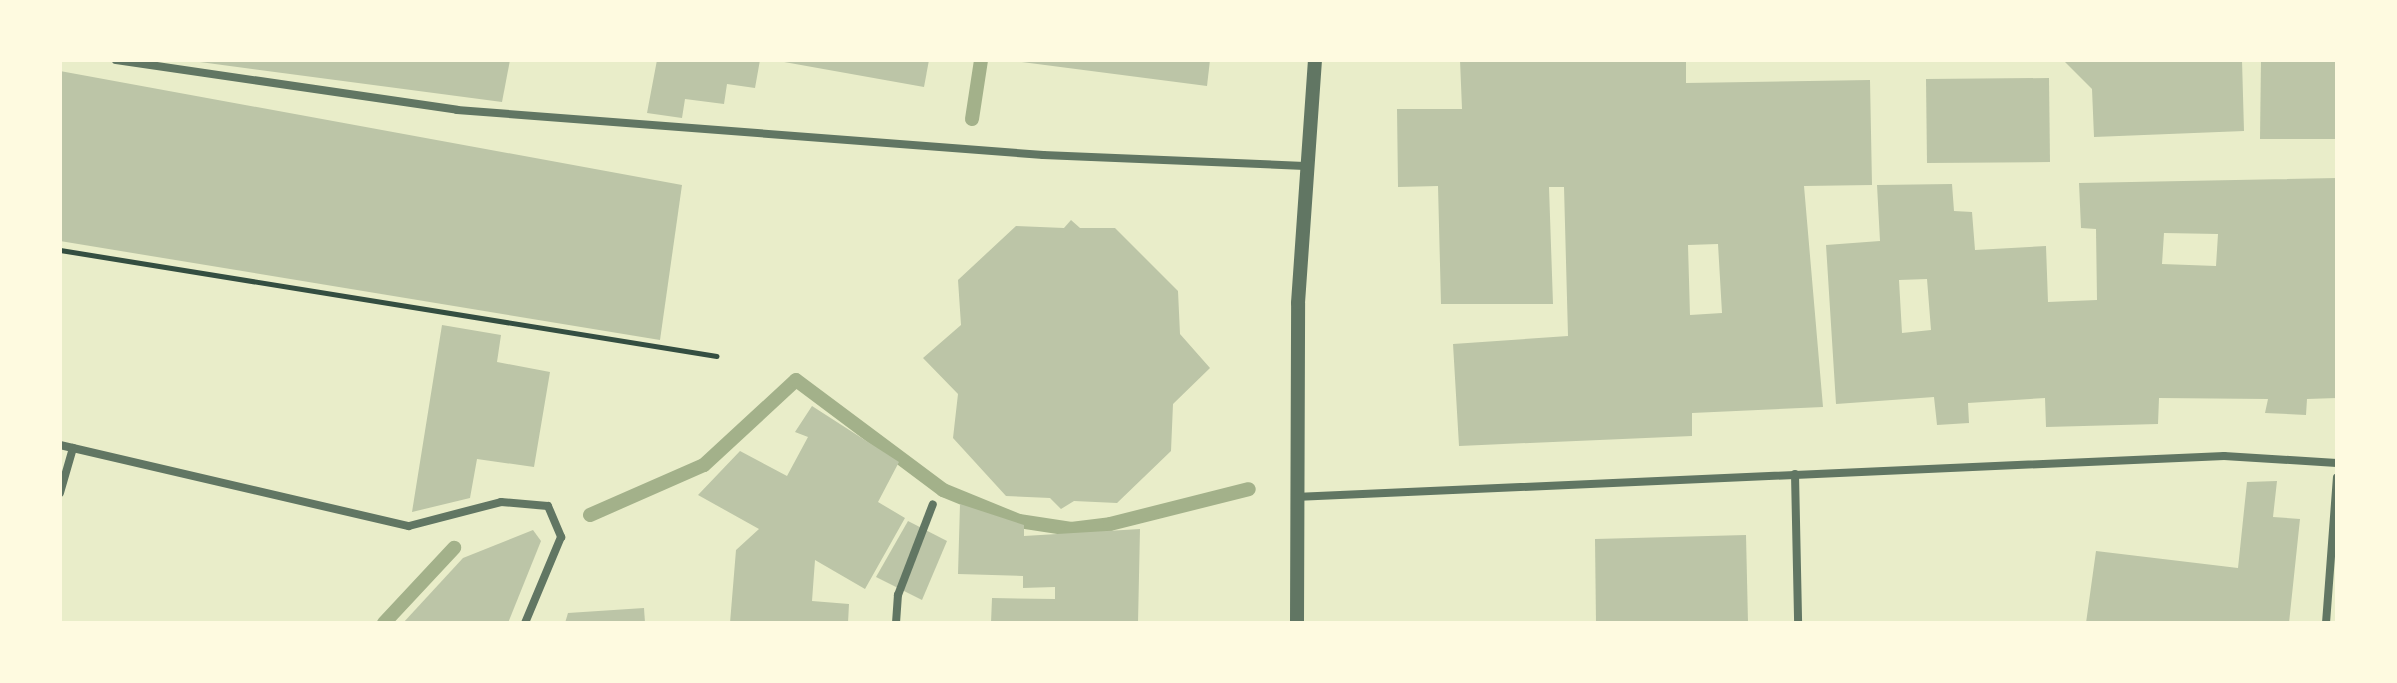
<!DOCTYPE html>
<html>
<head>
<meta charset="utf-8">
<style>
  body { margin:0 }
  #map { position:relative; width:2397px; height:683px; overflow:hidden; background:#e9edc9; font-family:Mulish,sans-serif }
  div>[style] { position:absolute }
  [style*='--x'] { left:calc(var(--x)*1px); top:calc(var(--y)*1px); width:calc(var(--w)*1px); rotate:calc(var(--a)*1deg) }
  .stream>* { height:14px; margin:-7px; padding:0 7px; transform-origin:7px; border-radius:7px; background:#a3b18a }
  .building>* { inset:0; background:#bcc5a7 }
  .path>* { height:5px; margin:-2.5px; padding:0 2.5px; transform-origin:2.5px; border-radius:2.5px; background:#344e41 }
  .minor>* { height:8px; margin:-4px; padding:0 4px; transform-origin:4px; border-radius:4px; background:#617663 }
  .tertiary>* { height:14px; margin:-7px; padding:0 7px; transform-origin:7px; border-radius:7px; background:#617663 }
  span { translate:-50% -50%; white-space:nowrap; text-align:center; line-height:1.15; -webkit-text-stroke:8px #fefae0; paint-order:stroke }
  .frame { position:absolute; inset:0; border:62px solid #fefae0; pointer-events:none }
</style>
</head>
<body>
<div id="map">
  <div class="stream">
    <i style="--x:972;--y:119;--w:60;--a:-81.3"></i>
    <i style="--x:590;--y:515;--w:124;--a:-23.7"></i>
    <i style="--x:704;--y:465;--w:125;--a:-42.7"></i>
    <i style="--x:796;--y:380;--w:184;--a:36.8"></i>
    <i style="--x:943;--y:490;--w:82;--a:22.2"></i>
    <i style="--x:1019;--y:521;--w:53;--a:8.7"></i>
    <i style="--x:1071;--y:529;--w:39;--a:-7"></i>
    <i style="--x:1110;--y:524;--w:143;--a:-14.1"></i>
    <i style="--x:384;--y:623;--w:103;--a:-47"></i>
  </div>
  <div class="building">
    <i style="clip-path:polygon(185px 60px,510px 60px,502px 102px)"></i>
    <i style="clip-path:polygon(657px 60px,760px 60px,755px 88px,727px 84px,724px 104px,685px 99px,682px 118px,647px 113px)"></i>
    <i style="clip-path:polygon(773px 60px,929px 60px,924px 87px)"></i>
    <i style="clip-path:polygon(1006px 60px,1210px 60px,1207px 86px)"></i>
    <i style="clip-path:polygon(evenodd,1460px 60px,1686px 60px,1686px 83px,1870px 80px,1872px 185px,1804px 186px,1823px 407px,1692px 413px,1692px 436px,1459px 446px,1453px 344px,1568px 336px,1564px 187px,1549px 187px,1553px 304px,1441px 304px,1438px 186px,1398px 187px,1397px 109px,1462px 109px,1460px 60px,1718px 244px,1722px 313px,1690px 315px,1688px 245px,1718px 244px)"></i>
    <i style="clip-path:polygon(2063px 60px,2242px 60px,2244px 131px,2094px 137px,2092px 89px)"></i>
    <i style="clip-path:polygon(2261px 60px,2337px 60px,2337px 139px,2260px 139px)"></i>
    <i style="clip-path:polygon(60px 71px,682px 185px,660px 340px,60px 241px)"></i>
    <i style="clip-path:polygon(2049px 78px,2050px 162px,1927px 163px,1926px 79px)"></i>
    <i style="clip-path:polygon(evenodd,2337px 178px,2337px 398px,2307px 399px,2306px 415px,2265px 413px,2268px 399px,2159px 398px,2158px 424px,2046px 427px,2045px 398px,1968px 403px,1969px 423px,1937px 425px,1934px 397px,1836px 404px,1826px 245px,1880px 241px,1877px 185px,1952px 184px,1954px 211px,1972px 212px,1975px 250px,2046px 246px,2048px 302px,2097px 300px,2096px 229px,2081px 228px,2079px 183px,2337px 178px,2164px 233px,2218px 234px,2216px 266px,2162px 264px,2164px 233px,2337px 178px,1927px 279px,1931px 330px,1902px 333px,1899px 280px,1927px 279px)"></i>
    <i style="clip-path:polygon(1071px 220px,1080px 228px,1115px 228px,1178px 291px,1180px 334px,1210px 368px,1173px 404px,1171px 451px,1117px 503px,1074px 501px,1061px 509px,1050px 498px,1006px 496px,953px 438px,958px 394px,923px 358px,961px 325px,958px 280px,1016px 226px,1064px 228px)"></i>
    <i style="clip-path:polygon(442px 325px,501px 335px,497px 362px,550px 372px,534px 467px,477px 459px,470px 498px,412px 512px)"></i>
    <i style="clip-path:polygon(812px 406px,899px 462px,878px 502px,905px 518px,865px 589px,815px 560px,812px 601px,849px 604px,848px 623px,730px 623px,736px 550px,759px 529px,698px 495px,740px 451px,787px 476px,808px 437px,795px 432px)"></i>
    <i style="clip-path:polygon(2277px 481px,2273px 517px,2300px 519px,2289px 623px,2086px 623px,2096px 551px,2238px 568px,2247px 482px)"></i>
    <i style="clip-path:polygon(960px 504px,1024px 525px,1024px 536px,1140px 529px,1138px 623px,991px 623px,992px 598px,1055px 599px,1055px 587px,1023px 588px,1023px 576px,958px 574px)"></i>
    <i style="clip-path:polygon(908px 521px,947px 541px,922px 600px,876px 577px)"></i>
    <i style="clip-path:polygon(533px 530px,541px 541px,508px 623px,403px 623px,463px 558px)"></i>
    <i style="clip-path:polygon(1746px 535px,1748px 623px,1596px 623px,1595px 539px)"></i>
    <i style="clip-path:polygon(644px 608px,645px 623px,565px 623px,568px 613px)"></i>
  </div>
  <div class="path">
    <i style="--x:60;--y:250;--w:665;--a:9.18"></i>
  </div>
  <div class="minor">
    <i style="--x:116;--y:60;--w:345;--a:8.3"></i>
    <i style="--x:457;--y:110;--w:588;--a:4.39"></i>
    <i style="--x:1043;--y:155;--w:262;--a:2.4"></i>
    <i style="--x:60;--y:445;--w:358;--a:13.1"></i>
    <i style="--x:409;--y:526;--w:95;--a:-14.6"></i>
    <i style="--x:501;--y:502;--w:47;--a:4.9"></i>
    <i style="--x:548;--y:506;--w:34;--a:67"></i>
    <i style="--x:561;--y:537;--w:93;--a:112.7"></i>
    <i style="--x:1795;--y:474;--w:149;--a:88.8"></i>
    <i style="--x:60;--y:493;--w:47;--a:-73.9"></i>
    <i style="--x:1295;--y:497;--w:930;--a:-2.53"></i>
    <i style="--x:2224;--y:456;--w:113;--a:3.5"></i>
    <i style="--x:896;--y:623;--w:28;--a:-86"></i>
    <i style="--x:898;--y:595;--w:97;--a:-69"></i>
    <i style="--x:2326;--y:623;--w:146;--a:-85.7"></i>
  </div>
  <div class="tertiary">
    <i style="--x:1297;--y:623;--w:320;--a:-89.8"></i>
    <i style="--x:1298;--y:303;--w:244;--a:-86"></i>
  </div>
  <div class="frame"></div>
</div>
</body>
</html>
